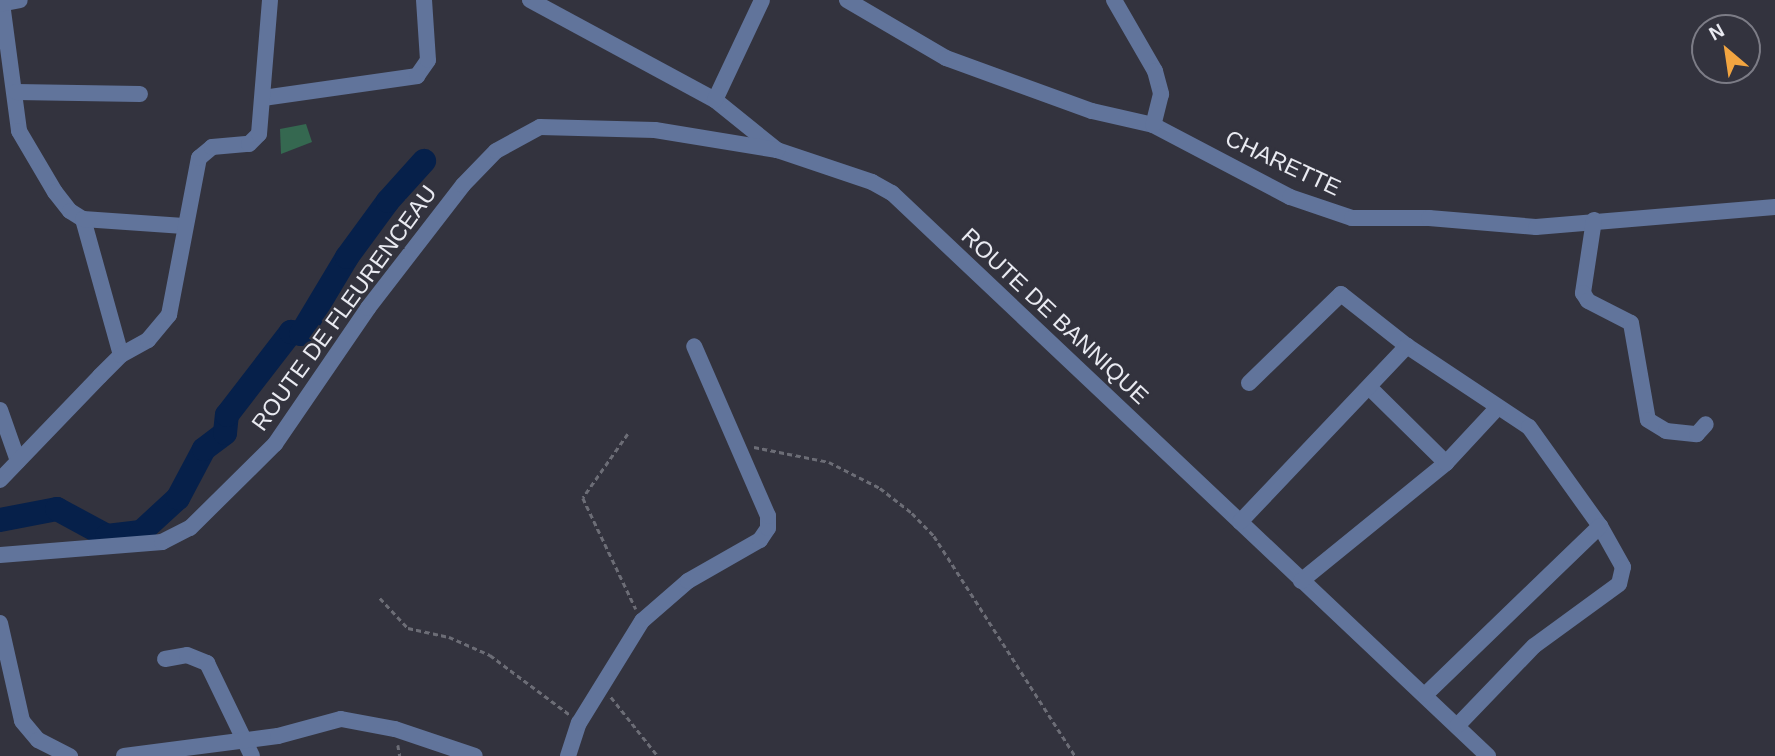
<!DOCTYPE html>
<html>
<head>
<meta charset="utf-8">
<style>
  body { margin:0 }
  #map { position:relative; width:1775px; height:756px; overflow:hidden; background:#33333e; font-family:Arial,sans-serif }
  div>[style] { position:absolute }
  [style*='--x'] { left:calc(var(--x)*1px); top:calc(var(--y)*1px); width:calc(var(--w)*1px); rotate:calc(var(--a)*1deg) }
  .green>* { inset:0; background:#356850 }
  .river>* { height:24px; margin:-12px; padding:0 12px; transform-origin:12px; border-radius:12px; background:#06204a }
  .path>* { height:2.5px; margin-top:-1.25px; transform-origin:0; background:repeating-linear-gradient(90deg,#6c6d76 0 5px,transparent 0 8.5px) }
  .minor>* { height:16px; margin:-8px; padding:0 8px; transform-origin:8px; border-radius:8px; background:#61749b }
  span { translate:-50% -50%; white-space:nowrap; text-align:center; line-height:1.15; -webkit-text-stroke:5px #33333e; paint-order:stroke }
  .street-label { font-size:23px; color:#e9eaf1 }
  .north { position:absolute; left:1691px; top:14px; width:70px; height:70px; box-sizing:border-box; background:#33333e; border:2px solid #7c7c86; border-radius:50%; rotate:331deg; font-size:19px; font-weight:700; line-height:28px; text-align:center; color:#e9eaf1 }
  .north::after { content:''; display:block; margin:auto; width:24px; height:32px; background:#f2a541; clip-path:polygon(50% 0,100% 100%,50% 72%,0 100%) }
</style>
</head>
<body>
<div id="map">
  <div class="green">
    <i style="clip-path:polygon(306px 124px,312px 142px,281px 154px,280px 129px)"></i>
  </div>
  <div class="river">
    <i style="--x:0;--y:520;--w:58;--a:-10.9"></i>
    <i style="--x:57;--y:509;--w:57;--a:28.4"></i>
    <i style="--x:107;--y:536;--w:34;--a:-7"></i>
    <i style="--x:141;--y:532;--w:50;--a:-42.6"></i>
    <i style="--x:178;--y:498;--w:55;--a:-62"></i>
    <i style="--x:204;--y:449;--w:26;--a:-37"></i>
    <i style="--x:225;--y:433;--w:18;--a:-84"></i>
    <i style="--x:227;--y:415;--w:105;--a:-52.4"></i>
    <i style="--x:291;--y:332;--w:10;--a:11"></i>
    <i style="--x:301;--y:334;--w:90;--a:-59.1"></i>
    <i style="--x:347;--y:257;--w:69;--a:-53.8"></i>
    <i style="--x:388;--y:201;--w:54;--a:-48"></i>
  </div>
  <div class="path">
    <i style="--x:628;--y:434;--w:78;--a:125.1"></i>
    <i style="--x:583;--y:498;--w:123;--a:64.5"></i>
    <i style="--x:754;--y:447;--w:76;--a:11.3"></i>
    <i style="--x:829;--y:462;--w:57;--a:27"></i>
    <i style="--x:880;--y:488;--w:41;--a:38"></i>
    <i style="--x:912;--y:513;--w:32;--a:46"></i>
    <i style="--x:934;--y:536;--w:261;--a:57.3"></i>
    <i style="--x:380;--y:598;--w:41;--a:47"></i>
    <i style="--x:408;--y:628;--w:42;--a:12.4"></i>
    <i style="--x:449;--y:637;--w:45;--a:23.7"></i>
    <i style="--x:490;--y:655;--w:99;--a:36.8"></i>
    <i style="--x:611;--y:697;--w:75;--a:51.5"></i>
    <i style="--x:398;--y:745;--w:11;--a:80"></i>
  </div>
  <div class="minor">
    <i style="--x:530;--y:0;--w:210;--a:28.4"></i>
    <i style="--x:715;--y:100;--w:80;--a:38.9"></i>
    <i style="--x:777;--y:150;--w:100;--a:18.6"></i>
    <i style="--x:872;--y:182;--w:23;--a:29"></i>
    <i style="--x:892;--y:193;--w:820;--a:43.37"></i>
    <i style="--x:847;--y:0;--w:115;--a:30.4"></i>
    <i style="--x:946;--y:58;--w:155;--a:20"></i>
    <i style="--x:1092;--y:111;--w:63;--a:12.9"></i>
    <i style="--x:1153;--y:125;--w:155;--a:27.7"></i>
    <i style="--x:1290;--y:197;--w:65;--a:18.7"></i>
    <i style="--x:1352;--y:218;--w:77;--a:0"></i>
    <i style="--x:1429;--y:218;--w:107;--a:4.8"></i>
    <i style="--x:1536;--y:227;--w:240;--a:-4.8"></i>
    <i style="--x:1114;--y:0;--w:82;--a:60"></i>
    <i style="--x:1155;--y:71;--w:24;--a:75"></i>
    <i style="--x:1161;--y:94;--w:32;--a:104"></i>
    <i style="--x:2;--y:3;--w:129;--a:82.4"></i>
    <i style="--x:19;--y:131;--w:71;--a:59.5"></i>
    <i style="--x:55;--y:192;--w:24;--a:52"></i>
    <i style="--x:70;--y:211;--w:15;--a:32"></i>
    <i style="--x:83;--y:219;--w:141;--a:74.4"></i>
    <i style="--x:0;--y:4;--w:20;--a:-11"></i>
    <i style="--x:16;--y:92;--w:124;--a:0.9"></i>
    <i style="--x:263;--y:98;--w:156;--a:-8.1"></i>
    <i style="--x:417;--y:76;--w:19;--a:-55"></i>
    <i style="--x:428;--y:60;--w:60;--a:-93.8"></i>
    <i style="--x:715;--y:100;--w:110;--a:-64.8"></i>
    <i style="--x:83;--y:219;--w:101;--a:4"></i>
    <i style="--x:1594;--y:220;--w:74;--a:98.6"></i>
    <i style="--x:1583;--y:293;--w:9;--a:58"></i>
    <i style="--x:1588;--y:301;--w:48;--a:27.1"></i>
    <i style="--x:1631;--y:323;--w:98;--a:80.1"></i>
    <i style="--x:1648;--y:420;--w:21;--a:31"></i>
    <i style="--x:1666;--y:431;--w:31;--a:6"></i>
    <i style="--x:1697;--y:434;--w:13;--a:-48"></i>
    <i style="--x:1249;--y:383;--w:128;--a:-44.1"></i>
    <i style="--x:1341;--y:294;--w:84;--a:38.2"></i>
    <i style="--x:1407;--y:346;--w:146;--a:33.6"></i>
    <i style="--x:1529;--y:427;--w:122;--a:54.4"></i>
    <i style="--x:1600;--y:526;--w:47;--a:60.7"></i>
    <i style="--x:1623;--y:567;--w:17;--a:103"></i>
    <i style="--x:1619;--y:584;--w:105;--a:143.9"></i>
    <i style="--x:1534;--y:646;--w:110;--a:133.9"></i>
    <i style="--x:1370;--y:388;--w:107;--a:44.6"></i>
    <i style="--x:0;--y:410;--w:54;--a:70.6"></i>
    <i style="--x:0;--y:480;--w:144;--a:-46.1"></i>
    <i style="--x:100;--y:376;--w:30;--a:-45"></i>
    <i style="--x:121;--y:355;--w:31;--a:-29"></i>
    <i style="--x:148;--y:340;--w:33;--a:-50"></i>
    <i style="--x:169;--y:315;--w:160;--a:-79.2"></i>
    <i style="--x:199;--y:158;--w:17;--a:-40"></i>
    <i style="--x:212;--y:147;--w:37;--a:-5"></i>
    <i style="--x:249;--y:144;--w:14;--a:-45"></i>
    <i style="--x:259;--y:134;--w:134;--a:-85.3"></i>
    <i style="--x:1240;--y:522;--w:243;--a:-46.5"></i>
    <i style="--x:0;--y:555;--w:163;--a:-4.6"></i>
    <i style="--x:162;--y:542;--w:31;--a:-27"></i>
    <i style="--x:190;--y:528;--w:120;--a:-44.7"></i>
    <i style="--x:275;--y:444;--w:165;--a:-55.6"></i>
    <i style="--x:368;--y:308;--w:155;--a:-52.3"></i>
    <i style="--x:463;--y:185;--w:47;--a:-45.9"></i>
    <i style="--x:496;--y:151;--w:50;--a:-28.6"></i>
    <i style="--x:540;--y:127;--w:115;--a:1.5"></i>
    <i style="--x:655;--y:130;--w:124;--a:9.3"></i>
    <i style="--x:1301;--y:581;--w:187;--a:-39.1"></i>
    <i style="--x:1446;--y:463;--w:76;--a:-47.1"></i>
    <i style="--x:0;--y:623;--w:100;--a:77.3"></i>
    <i style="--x:22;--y:721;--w:25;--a:50"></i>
    <i style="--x:38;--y:740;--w:36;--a:27"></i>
    <i style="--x:165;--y:659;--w:22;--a:-10"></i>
    <i style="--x:187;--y:655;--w:22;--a:22"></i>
    <i style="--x:207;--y:663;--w:103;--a:64.2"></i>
    <i style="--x:1426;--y:694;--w:242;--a:-44"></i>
    <i style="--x:124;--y:756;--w:155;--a:-7.4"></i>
    <i style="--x:278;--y:736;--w:65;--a:-15.1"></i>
    <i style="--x:341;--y:719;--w:55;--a:10.5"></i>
    <i style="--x:395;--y:729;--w:84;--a:18.6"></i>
    <i style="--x:568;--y:756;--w:35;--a:-72"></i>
    <i style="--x:579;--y:723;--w:120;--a:-58.3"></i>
    <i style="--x:642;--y:621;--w:61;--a:-41"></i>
    <i style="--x:688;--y:581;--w:83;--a:-29.7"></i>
    <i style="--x:760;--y:540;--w:14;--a:-56"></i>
    <i style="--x:768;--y:528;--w:12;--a:-90"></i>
    <i style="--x:768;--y:516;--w:185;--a:-113.5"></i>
  </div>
  <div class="street-label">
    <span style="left:1283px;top:163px;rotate:25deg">CHARETTE</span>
    <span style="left:344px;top:308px;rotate:-54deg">ROUTE DE FLEURENCEAU</span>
    <span style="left:1055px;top:316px;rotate:43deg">ROUTE DE BANNIQUE</span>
  </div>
  <div class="north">N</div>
</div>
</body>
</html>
